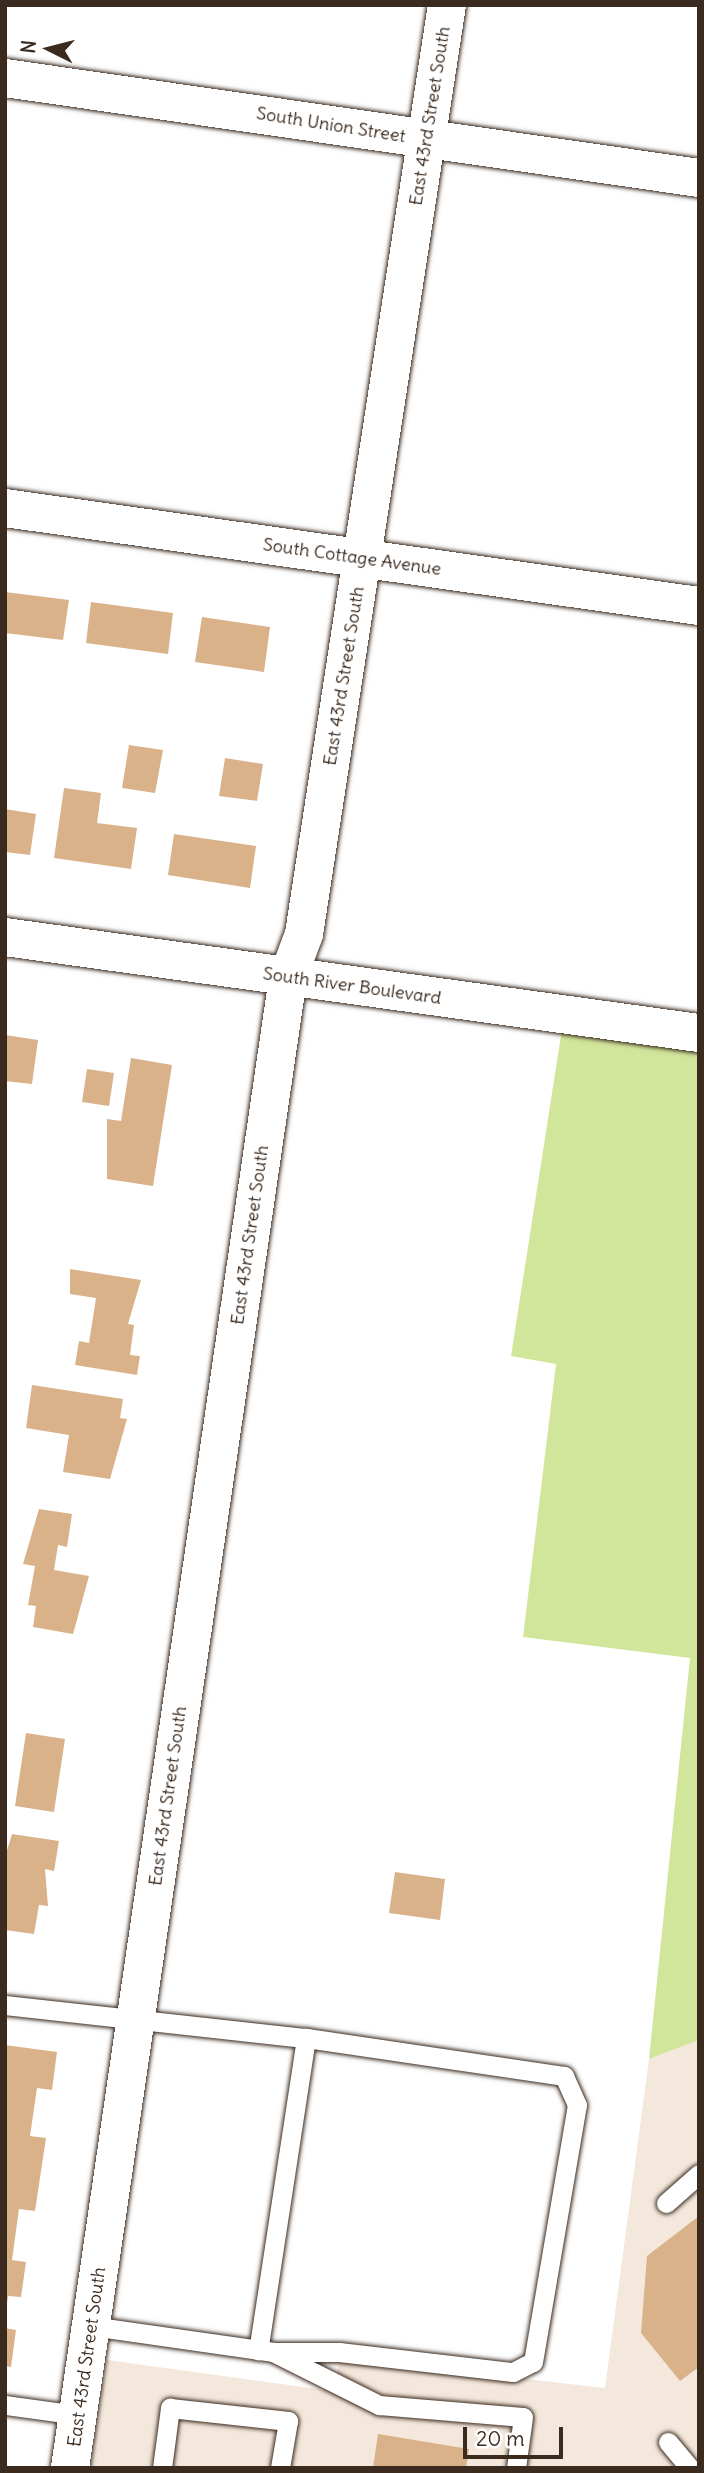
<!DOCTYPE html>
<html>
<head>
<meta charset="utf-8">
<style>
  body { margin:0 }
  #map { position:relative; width:704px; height:2473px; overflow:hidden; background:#fff; font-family:Delius,sans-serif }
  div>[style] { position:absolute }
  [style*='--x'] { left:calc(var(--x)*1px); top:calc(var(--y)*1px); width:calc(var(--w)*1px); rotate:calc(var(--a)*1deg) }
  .built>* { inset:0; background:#f4e8dc }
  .green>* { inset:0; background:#d1e69b }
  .building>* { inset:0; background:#d9b28a }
  .roads { filter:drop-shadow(0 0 2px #3b2a1e) drop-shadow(0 0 2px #3b2a1e) }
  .service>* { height:19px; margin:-9.5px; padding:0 9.5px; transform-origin:9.5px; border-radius:9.5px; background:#fff }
  .minor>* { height:38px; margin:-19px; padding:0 19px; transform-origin:19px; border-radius:19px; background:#fff }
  span { translate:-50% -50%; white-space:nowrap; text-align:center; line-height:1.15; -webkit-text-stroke:5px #fff; paint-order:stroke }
  .street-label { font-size:18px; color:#3b2a1e }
  .frame { position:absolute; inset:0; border:7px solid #3b2a1e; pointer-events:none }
  .north { position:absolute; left:14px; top:14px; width:70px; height:70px; -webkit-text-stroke:5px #fff; paint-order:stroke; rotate:276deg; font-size:19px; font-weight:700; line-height:28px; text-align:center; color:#3b2a1e }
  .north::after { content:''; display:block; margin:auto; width:24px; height:32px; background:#3b2a1e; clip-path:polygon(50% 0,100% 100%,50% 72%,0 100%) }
  .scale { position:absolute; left:463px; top:2427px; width:100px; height:32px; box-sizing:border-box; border:4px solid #3b2a1e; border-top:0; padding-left:9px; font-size:21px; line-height:24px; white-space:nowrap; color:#3b2a1e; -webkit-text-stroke:5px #fff; paint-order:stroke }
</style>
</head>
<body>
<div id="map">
  <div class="built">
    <i style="clip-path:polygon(699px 2040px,699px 2468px,91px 2468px,107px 2360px,333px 2391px,340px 2358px,605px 2388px,649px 2059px)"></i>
  </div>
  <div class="green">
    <i style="clip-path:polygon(562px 1029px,699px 1049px,699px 2040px,649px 2059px,690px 1658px,523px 1637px,556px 1364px,511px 1356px)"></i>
  </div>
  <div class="building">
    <i style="clip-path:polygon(5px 592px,69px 600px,63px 640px,5px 633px)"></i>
    <i style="clip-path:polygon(91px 602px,173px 613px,168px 654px,86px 643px)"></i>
    <i style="clip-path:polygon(202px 617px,270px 627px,264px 672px,195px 662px)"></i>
    <i style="clip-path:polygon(129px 745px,163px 750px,155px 793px,122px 788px)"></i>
    <i style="clip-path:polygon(225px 758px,263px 764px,257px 801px,219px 796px)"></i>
    <i style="clip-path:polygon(64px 788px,101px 793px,97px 823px,137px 828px,131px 869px,54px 858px)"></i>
    <i style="clip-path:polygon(5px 809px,36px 814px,30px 855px,5px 852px)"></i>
    <i style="clip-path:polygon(174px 834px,256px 846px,250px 888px,168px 875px)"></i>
    <i style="clip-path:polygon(5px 1035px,38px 1040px,32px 1084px,5px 1081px)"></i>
    <i style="clip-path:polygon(131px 1058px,172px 1065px,153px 1186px,107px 1179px,107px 1119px,121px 1121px)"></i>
    <i style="clip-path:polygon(87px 1069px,114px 1073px,109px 1106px,82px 1102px)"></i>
    <i style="clip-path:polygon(70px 1269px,141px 1280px,128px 1324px,134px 1325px,130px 1355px,140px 1356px,137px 1375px,75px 1365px,79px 1341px,89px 1343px,96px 1298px,70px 1294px)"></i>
    <i style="clip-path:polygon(32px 1385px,123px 1399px,120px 1418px,127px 1419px,110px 1479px,63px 1472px,69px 1435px,26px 1428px)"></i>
    <i style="clip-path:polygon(39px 1509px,72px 1514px,67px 1547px,58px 1545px,54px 1570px,89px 1576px,73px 1634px,33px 1627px,36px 1606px,28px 1605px,35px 1566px,23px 1564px)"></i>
    <i style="clip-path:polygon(26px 1733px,65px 1739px,54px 1812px,15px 1806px)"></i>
    <i style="clip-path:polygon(12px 1834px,59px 1841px,54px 1871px,45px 1869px,48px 1906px,39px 1905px,34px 1934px,5px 1930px,5px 1857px)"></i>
    <i style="clip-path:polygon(395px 1872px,445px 1879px,440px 1920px,389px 1913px)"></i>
    <i style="clip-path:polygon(5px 2045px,57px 2052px,52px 2090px,37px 2088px,30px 2136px,46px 2138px,35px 2211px,19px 2209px,12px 2260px,26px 2262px,21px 2297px,8px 2296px,7px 2304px)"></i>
    <i style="clip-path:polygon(699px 2216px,699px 2367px,680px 2381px,641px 2333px,647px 2256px)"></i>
    <i style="clip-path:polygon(5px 2328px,16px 2330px,11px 2367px,5px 2366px)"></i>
    <i style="clip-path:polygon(378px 2434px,469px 2449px,466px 2468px,373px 2468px)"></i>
  </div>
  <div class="roads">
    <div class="service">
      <i style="--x:5;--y:2005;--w:303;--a:6.3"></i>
      <i style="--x:306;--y:2038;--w:316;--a:98.7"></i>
      <i style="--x:666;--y:2203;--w:44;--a:-41.3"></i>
      <i style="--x:91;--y:2326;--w:184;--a:8.1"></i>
      <i style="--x:273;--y:2352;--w:119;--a:26.6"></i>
      <i style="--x:379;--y:2405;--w:144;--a:4.8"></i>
      <i style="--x:523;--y:2417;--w:51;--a:97.8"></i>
      <i style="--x:273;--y:2352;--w:66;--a:0"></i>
      <i style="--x:339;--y:2352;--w:175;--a:6.6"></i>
      <i style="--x:513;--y:2372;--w:22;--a:-27"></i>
      <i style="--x:533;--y:2362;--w:261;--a:-80.3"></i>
      <i style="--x:577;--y:2105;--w:32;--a:-114"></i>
      <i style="--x:564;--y:2076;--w:261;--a:-171.6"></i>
      <i style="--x:5;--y:2405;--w:74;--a:7.8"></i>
      <i style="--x:668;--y:2442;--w:34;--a:50"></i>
      <i style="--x:162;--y:2468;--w:61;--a:-82.4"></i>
      <i style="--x:170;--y:2408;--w:119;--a:6.3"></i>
      <i style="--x:288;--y:2421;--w:48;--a:99.7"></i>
    </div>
    <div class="minor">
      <i style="--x:5;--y:78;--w:701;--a:8.2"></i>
      <i style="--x:5;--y:508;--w:701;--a:8.04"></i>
      <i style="--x:5;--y:937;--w:701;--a:7.88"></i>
      <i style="--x:70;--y:2468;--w:1507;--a:-81.68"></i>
      <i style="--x:288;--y:977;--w:46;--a:-69.6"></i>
      <i style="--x:304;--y:934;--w:940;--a:-81.25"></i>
    </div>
  </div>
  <div class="street-label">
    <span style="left:430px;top:116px;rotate:-81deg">East 43rd Street South</span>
    <span style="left:331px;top:125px;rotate:9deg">South Union Street</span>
    <span style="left:352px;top:557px;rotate:8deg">South Cottage Avenue</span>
    <span style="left:344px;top:676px;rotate:-81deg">East 43rd Street South</span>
    <span style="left:352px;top:986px;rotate:8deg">South River Boulevard</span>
    <span style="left:250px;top:1235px;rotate:-82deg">East 43rd Street South</span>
    <span style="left:168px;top:1796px;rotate:-82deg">East 43rd Street South</span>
    <span style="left:87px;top:2357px;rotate:-82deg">East 43rd Street South</span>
  </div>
  <div class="frame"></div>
  <div class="north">N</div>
  <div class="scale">20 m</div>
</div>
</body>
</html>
